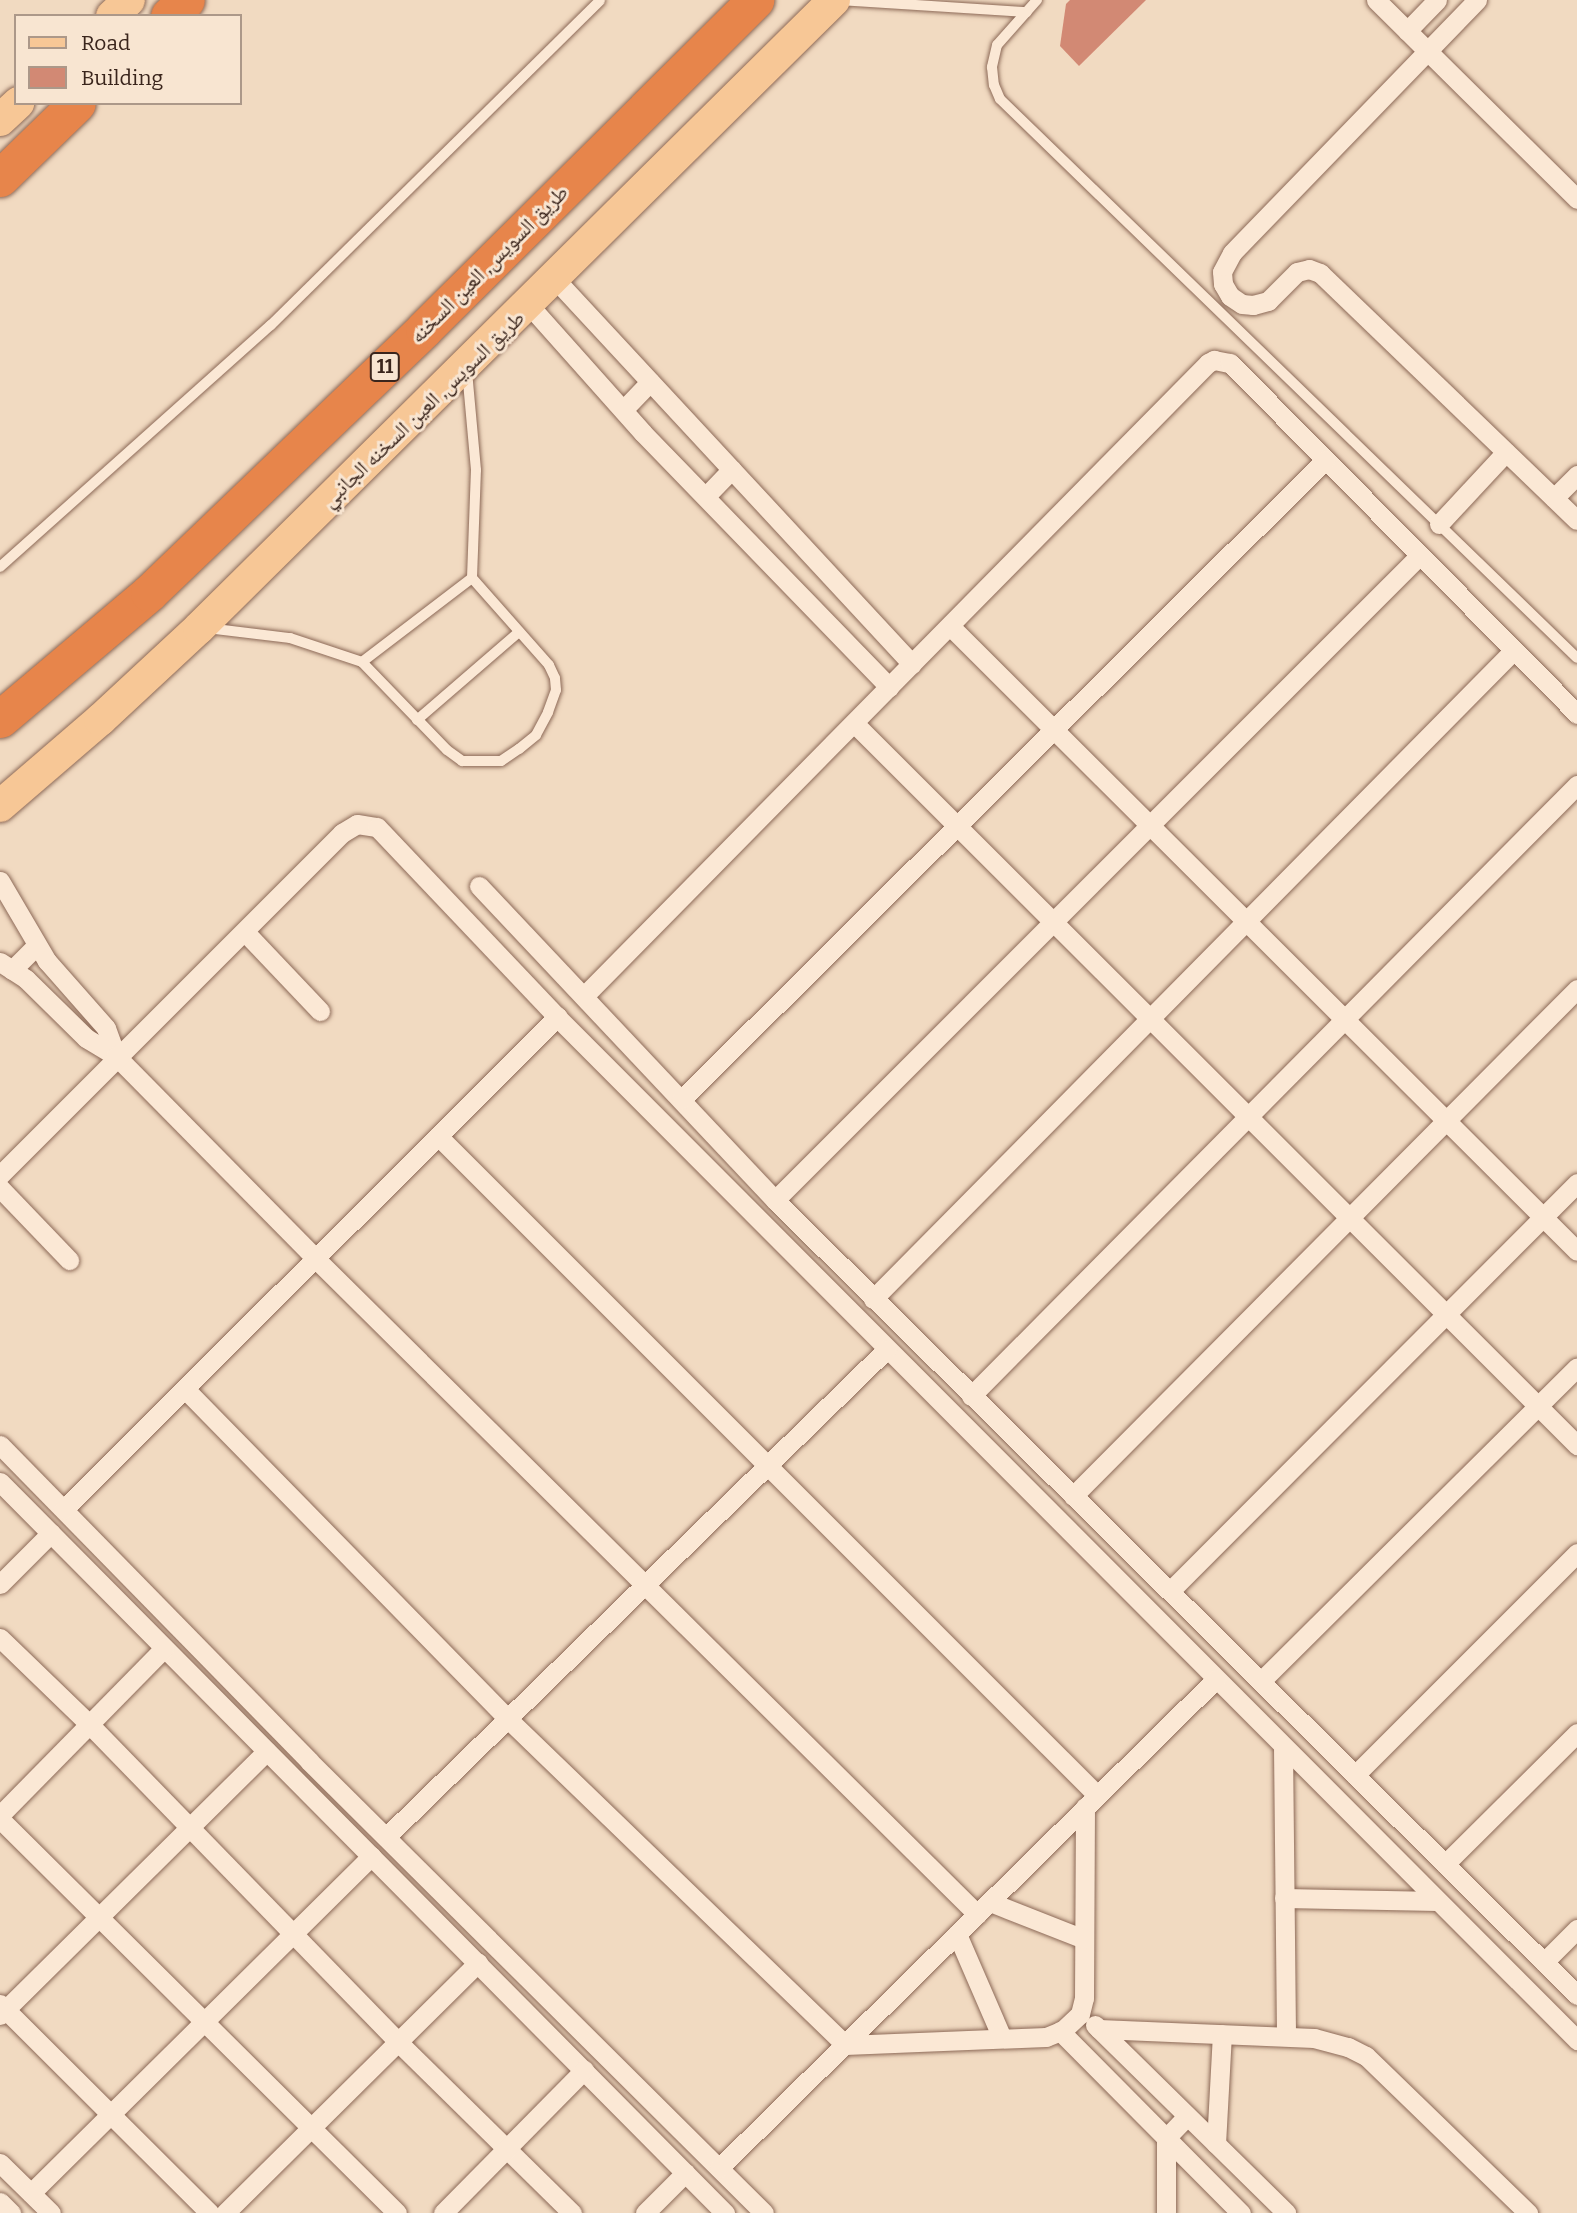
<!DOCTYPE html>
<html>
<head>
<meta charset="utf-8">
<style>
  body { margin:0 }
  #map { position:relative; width:1577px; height:2213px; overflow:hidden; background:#f1dac1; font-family:Bitter,"Noto Naskh Arabic",serif }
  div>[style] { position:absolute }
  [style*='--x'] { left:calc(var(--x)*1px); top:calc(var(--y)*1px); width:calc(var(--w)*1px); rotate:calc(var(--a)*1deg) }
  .building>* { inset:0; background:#d28974 }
  .roads { filter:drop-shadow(0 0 2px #8c6957) drop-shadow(0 0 2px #8c6957) }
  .lane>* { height:10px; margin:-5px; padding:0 5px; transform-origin:5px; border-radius:5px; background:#fbe8d5 }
  .street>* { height:19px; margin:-9.5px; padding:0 9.5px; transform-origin:9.5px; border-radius:9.5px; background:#fbe8d5 }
  .primary>* { height:32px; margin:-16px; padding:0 16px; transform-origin:16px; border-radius:16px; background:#f7c796 }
  .highway>* { height:37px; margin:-18.5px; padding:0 18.5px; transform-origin:18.5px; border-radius:18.5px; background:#e7854b }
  span { translate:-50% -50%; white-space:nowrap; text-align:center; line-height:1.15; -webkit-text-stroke:6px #f8e5d1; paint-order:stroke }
  .shield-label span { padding:2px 5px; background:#f8e5d1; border:2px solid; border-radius:5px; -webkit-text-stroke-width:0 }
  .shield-label { font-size:19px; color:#3a251c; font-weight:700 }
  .street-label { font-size:21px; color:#3a251c }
  .legend { position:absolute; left:14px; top:14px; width:228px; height:91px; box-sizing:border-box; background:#f8e5d1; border:2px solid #ac9889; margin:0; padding:9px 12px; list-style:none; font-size:21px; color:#3a251c }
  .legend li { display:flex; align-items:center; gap:14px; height:35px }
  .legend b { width:35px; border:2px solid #ac9889 }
</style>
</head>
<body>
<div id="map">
  <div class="building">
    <i style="clip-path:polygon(1070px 0,1146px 0,1079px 66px,1060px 46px,1066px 4px)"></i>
  </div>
  <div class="roads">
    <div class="lane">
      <i style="--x:839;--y:0;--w:188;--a:3.7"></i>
      <i style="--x:1037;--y:0;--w:60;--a:131.6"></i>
      <i style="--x:997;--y:45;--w:23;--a:103"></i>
      <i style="--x:992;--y:67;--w:18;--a:84"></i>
      <i style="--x:994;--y:85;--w:15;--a:67"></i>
      <i style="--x:1000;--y:99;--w:803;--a:44.09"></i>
      <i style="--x:0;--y:567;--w:363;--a:-41.8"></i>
      <i style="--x:271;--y:325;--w:462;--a:-44.6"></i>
      <i style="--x:207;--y:628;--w:84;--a:6.9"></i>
      <i style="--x:290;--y:638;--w:76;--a:18.4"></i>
      <i style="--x:362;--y:662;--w:138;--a:-37.4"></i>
      <i style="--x:472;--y:578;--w:108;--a:-87.9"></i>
      <i style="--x:476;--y:470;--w:99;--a:-95.2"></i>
      <i style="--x:362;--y:662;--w:122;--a:46"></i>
      <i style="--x:447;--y:750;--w:19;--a:36"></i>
      <i style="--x:462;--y:761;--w:39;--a:0"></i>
      <i style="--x:501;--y:761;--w:22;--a:-34"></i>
      <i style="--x:519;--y:749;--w:22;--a:-39"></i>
      <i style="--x:536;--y:735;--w:26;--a:-62"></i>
      <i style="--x:548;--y:712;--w:23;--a:-70"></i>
      <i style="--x:556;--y:690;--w:12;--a:-95"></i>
      <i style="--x:555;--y:678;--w:14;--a:-115"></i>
      <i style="--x:549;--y:665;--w:116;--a:-131.5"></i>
      <i style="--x:417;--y:720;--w:135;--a:-40.8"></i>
    </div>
    <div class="street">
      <i style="--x:1376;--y:0;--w:283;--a:44.7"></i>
      <i style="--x:1477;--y:0;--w:352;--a:134.1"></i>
      <i style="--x:1232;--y:253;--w:21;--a:118"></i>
      <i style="--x:1222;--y:272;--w:12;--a:85"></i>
      <i style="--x:1223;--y:284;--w:14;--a:60"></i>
      <i style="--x:1230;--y:296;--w:14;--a:34"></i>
      <i style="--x:1242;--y:304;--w:11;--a:5"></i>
      <i style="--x:1253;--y:305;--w:16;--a:-15"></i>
      <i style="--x:1268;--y:301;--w:41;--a:-45"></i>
      <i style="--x:1297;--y:272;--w:12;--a:-14"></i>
      <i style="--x:1309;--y:269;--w:12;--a:20"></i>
      <i style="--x:1320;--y:273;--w:356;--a:43.9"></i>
      <i style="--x:1407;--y:31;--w:43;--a:-45.9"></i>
      <i style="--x:555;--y:279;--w:525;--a:47.16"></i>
      <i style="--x:529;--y:305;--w:171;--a:48.3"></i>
      <i style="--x:643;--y:433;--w:354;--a:45.9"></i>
      <i style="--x:623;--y:410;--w:39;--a:-46"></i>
      <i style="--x:706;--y:496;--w:37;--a:-46"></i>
      <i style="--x:1554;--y:498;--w:33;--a:-45"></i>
      <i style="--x:1439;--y:524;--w:98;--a:-47.1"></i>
      <i style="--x:950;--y:626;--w:885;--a:44.91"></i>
      <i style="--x:854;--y:723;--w:1022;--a:44.96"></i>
      <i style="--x:0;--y:881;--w:93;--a:59.6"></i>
      <i style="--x:47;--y:961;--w:89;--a:48.6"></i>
      <i style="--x:106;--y:1028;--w:30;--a:70"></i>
      <i style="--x:479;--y:886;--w:432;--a:46.7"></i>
      <i style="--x:775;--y:1200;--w:1129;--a:44.75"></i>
      <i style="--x:245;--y:932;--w:109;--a:46.5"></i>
      <i style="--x:0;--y:962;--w:31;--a:33"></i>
      <i style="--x:26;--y:979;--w:84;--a:44.5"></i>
      <i style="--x:86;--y:1038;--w:35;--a:31"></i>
      <i style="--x:116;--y:1056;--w:285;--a:45.4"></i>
      <i style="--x:316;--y:1259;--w:931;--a:44.74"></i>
      <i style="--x:12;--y:970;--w:35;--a:-45"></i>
      <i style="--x:584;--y:996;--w:889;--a:-45.41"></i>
      <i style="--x:1208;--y:363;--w:7;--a:-27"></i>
      <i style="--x:1214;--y:360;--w:16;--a:11"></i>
      <i style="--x:1230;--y:363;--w:494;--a:45.3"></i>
      <i style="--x:682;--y:1099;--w:907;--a:-44.82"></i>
      <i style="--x:438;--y:1136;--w:932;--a:45"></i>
      <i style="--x:0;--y:1175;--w:484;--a:-45"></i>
      <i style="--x:342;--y:833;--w:17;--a:-31"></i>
      <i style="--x:357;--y:824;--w:20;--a:9"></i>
      <i style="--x:377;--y:827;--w:262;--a:46.5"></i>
      <i style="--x:557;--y:1017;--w:1445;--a:45.08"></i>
      <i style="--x:0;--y:1188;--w:100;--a:46.2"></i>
      <i style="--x:775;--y:1200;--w:912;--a:-45"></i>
      <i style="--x:873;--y:1299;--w:912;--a:-45.36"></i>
      <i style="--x:185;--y:1389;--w:462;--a:45.6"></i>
      <i style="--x:508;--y:1719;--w:469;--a:44"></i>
      <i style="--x:845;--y:2045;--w:201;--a:-2.3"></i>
      <i style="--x:1046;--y:2037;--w:18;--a:-22"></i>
      <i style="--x:1063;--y:2030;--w:23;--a:-43"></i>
      <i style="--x:1080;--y:2014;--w:16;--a:-76"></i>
      <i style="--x:1084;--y:1998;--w:191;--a:-89.7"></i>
      <i style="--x:971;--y:1396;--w:861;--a:-45.24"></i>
      <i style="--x:0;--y:1445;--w:442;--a:45.6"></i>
      <i style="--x:309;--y:1761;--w:641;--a:44.81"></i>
      <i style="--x:0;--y:1482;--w:1030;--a:45.24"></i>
      <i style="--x:1073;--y:1496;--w:715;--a:-45.17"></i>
      <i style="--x:64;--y:1509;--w:697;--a:-44.94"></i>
      <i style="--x:0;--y:1584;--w:72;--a:-45"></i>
      <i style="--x:1171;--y:1590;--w:575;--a:-45.07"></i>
      <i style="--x:0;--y:1638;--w:125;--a:44"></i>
      <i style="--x:90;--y:1725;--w:442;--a:45.8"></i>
      <i style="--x:398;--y:2042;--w:244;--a:44.5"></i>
      <i style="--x:1261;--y:1681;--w:445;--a:-44.8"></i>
      <i style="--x:1283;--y:1747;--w:289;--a:89.4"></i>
      <i style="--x:1355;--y:1775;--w:314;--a:-45"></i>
      <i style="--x:0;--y:1815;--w:234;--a:-45.5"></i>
      <i style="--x:0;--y:1819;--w:559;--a:44.78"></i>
      <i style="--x:386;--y:1837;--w:699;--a:-44.25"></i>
      <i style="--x:1445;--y:1864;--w:186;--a:-44.8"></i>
      <i style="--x:1284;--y:1898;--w:153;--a:1.1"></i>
      <i style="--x:990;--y:1902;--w:101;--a:21.5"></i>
      <i style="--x:957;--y:1934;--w:113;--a:66.6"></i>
      <i style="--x:1544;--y:1962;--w:47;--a:-45"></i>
      <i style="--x:0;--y:2004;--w:296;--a:44.9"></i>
      <i style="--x:0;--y:2015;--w:375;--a:-44.7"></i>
      <i style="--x:1095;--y:2025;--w:268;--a:44.5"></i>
      <i style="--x:1099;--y:2029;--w:215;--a:2.4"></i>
      <i style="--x:1314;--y:2038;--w:35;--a:15"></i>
      <i style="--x:1348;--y:2047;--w:20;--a:27"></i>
      <i style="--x:1366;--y:2056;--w:226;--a:44.1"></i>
      <i style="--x:1060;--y:2031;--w:257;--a:45.2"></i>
      <i style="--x:1216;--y:2144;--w:110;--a:-86.9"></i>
      <i style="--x:0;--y:2163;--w:71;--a:44.4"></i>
      <i style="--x:719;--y:2168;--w:697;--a:-44.54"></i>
      <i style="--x:31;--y:2193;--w:479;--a:-44.7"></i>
      <i style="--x:0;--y:2202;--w:16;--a:45"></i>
      <i style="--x:225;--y:2213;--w:356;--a:-44.7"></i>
      <i style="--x:443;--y:2213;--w:201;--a:-45.4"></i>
      <i style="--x:645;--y:2213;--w:57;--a:-45"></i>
      <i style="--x:1166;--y:2213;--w:75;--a:-90"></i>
      <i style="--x:1166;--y:2138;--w:30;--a:-46"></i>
    </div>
    <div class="primary">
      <i style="--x:112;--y:16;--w:23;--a:-43"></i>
      <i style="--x:0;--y:120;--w:25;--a:-43"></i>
      <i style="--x:0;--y:806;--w:132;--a:-40.7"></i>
      <i style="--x:100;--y:720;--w:135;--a:-42.9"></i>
      <i style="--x:199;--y:628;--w:893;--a:-44.68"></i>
    </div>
    <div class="highway">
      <i style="--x:169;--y:16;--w:23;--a:-43"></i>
      <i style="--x:0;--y:178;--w:107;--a:-44.2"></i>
      <i style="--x:0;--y:719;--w:195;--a:-40.2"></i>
      <i style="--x:149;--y:593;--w:381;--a:-43.8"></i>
      <i style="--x:424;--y:329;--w:467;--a:-44.8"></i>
    </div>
  </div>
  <div class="shield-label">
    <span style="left:385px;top:367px">11</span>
  </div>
  <div class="street-label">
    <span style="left:489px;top:264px;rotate:-45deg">طريق السويس, العين السخنه</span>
    <span style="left:423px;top:409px;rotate:-44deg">طريق السويس, العين السخنه الجانبي</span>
  </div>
  <ul class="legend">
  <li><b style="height:9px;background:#f7c796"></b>Road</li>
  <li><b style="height:19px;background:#d28974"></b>Building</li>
  </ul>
</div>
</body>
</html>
